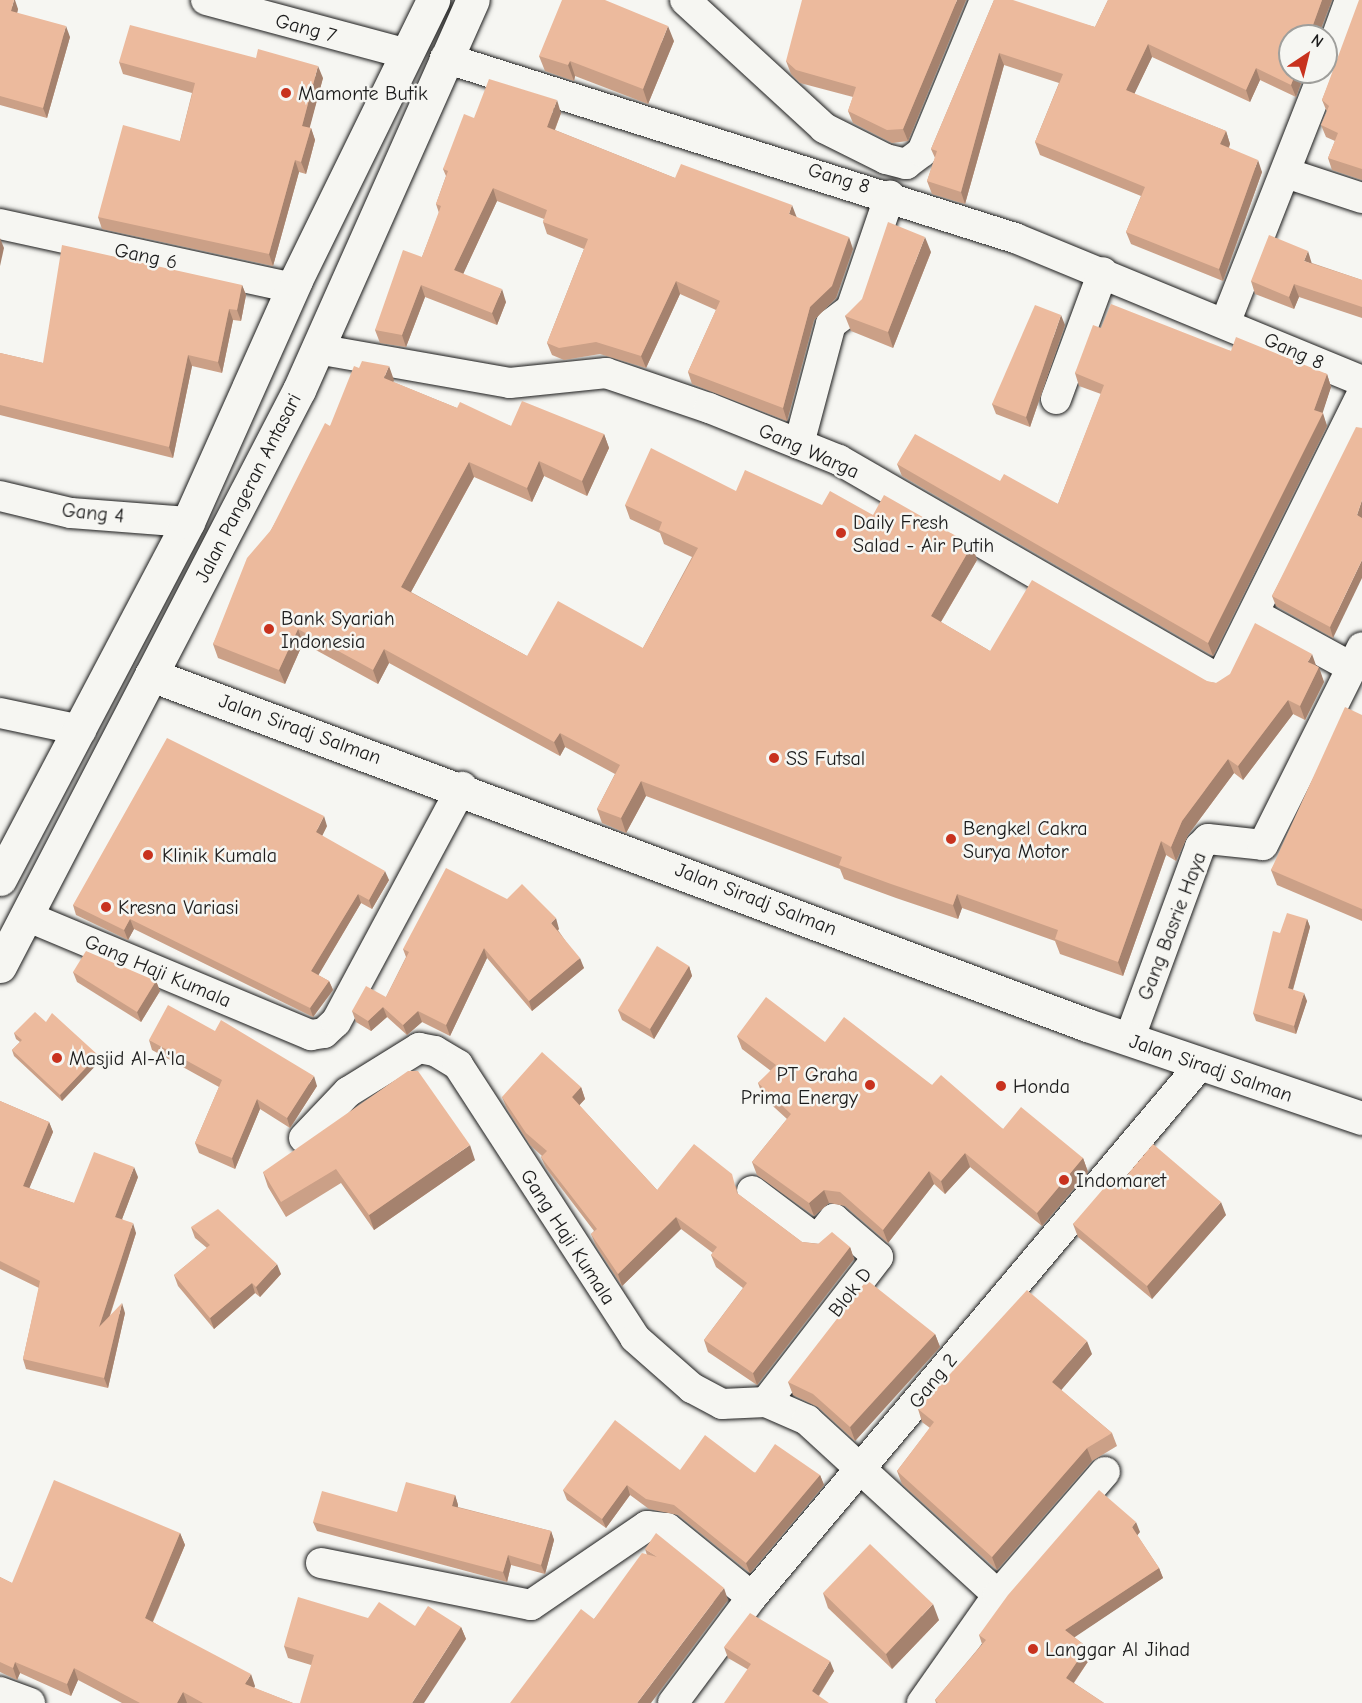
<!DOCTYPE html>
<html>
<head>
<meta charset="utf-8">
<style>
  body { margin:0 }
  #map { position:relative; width:1362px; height:1703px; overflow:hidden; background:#f6f6f2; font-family:"Comic Neue",sans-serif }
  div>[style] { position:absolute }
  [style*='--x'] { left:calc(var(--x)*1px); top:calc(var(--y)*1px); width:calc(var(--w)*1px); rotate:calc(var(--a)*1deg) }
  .roads { filter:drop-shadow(0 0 2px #1c1c1c) drop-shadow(0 0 2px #1c1c1c) }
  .minor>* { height:30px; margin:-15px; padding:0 15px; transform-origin:15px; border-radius:15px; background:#f6f6f2 }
  .tertiary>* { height:33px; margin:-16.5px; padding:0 16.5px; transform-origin:16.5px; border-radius:16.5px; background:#f6f6f2 }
  .trunk>* { height:33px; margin:-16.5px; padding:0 16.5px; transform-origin:16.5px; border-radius:16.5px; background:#f6f6f2 }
  .wall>* { inset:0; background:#cba087 }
  .shaded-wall>* { inset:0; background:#a5826e }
  .building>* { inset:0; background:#ecba9d }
  .dots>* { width:16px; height:16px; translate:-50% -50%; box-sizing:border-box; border:3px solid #f6f6f2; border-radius:50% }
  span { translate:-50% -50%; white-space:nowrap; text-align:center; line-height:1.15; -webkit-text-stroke:5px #f6f6f2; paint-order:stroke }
  .street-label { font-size:20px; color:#1c1c1c }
  .poi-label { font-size:20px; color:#1c1c1c }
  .left { translate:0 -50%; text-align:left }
  .right { translate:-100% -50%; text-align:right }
  .north { position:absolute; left:1278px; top:24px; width:60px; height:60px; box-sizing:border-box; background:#f6f6f2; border:2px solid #9f9f9c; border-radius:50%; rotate:35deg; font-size:16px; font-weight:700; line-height:24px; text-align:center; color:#1c1c1c }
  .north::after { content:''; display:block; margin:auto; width:21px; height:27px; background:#c8321e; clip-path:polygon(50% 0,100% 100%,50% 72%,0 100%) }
</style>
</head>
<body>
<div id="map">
  <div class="roads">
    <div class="minor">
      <i style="--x:206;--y:0;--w:208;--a:15"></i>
      <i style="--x:685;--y:0;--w:189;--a:42.6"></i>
      <i style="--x:824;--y:128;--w:69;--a:26.6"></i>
      <i style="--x:886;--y:159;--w:21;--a:14"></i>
      <i style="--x:906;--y:164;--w:20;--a:-37"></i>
      <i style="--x:922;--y:152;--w:165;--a:-67.5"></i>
      <i style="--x:445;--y:58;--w:598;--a:17.53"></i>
      <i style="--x:1015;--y:238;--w:375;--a:22.4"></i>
      <i style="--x:1326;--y:66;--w:70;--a:-70"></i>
      <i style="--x:1286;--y:173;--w:80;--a:18.2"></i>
      <i style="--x:0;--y:224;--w:300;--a:12.3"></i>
      <i style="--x:1226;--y:321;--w:268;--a:-68.5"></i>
      <i style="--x:317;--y:349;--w:196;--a:10"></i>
      <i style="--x:510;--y:383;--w:97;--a:-5.9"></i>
      <i style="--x:606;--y:373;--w:109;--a:18.8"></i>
      <i style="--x:709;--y:408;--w:140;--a:21.8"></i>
      <i style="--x:839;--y:460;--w:440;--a:30"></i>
      <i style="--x:1220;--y:680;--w:319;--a:-63.6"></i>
      <i style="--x:1056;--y:399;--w:135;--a:-69.7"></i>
      <i style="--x:799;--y:444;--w:124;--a:-75.1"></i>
      <i style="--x:831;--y:324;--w:25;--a:-37"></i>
      <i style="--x:851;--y:309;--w:120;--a:-71.1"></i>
      <i style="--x:0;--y:496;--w:73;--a:13.5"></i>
      <i style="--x:71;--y:513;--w:117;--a:4.4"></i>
      <i style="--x:1256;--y:615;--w:108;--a:28.7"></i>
      <i style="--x:0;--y:713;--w:83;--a:11.9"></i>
      <i style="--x:26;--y:916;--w:309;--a:22.7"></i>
      <i style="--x:311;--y:1035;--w:13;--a:-9"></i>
      <i style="--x:324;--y:1033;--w:16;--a:-43"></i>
      <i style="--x:336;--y:1022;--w:267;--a:-61.8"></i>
      <i style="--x:1129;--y:1040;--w:206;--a:-69.8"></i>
      <i style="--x:1200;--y:847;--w:11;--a:-45"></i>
      <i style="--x:1208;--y:839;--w:55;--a:6.2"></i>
      <i style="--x:1263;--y:845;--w:221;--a:-63.4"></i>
      <i style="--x:304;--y:1138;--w:64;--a:-46.3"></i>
      <i style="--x:348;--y:1092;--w:84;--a:-31.8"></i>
      <i style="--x:419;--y:1048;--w:16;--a:11"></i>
      <i style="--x:435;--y:1051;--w:27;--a:31"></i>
      <i style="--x:458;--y:1065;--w:325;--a:57"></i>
      <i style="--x:635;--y:1338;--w:76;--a:41.3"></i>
      <i style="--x:692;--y:1388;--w:34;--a:28"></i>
      <i style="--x:722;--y:1404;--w:44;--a:-2.6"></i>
      <i style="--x:766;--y:1402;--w:45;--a:23.7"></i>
      <i style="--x:807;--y:1420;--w:259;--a:42.5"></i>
      <i style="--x:752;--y:1191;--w:81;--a:37"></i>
      <i style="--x:817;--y:1240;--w:27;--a:-51"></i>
      <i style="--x:834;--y:1219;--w:58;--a:40.8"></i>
      <i style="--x:878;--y:1257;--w:183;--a:127.7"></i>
      <i style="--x:321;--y:1563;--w:214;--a:11.3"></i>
      <i style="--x:531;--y:1605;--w:140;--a:-34.3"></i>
      <i style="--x:647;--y:1526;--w:20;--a:6"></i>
      <i style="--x:667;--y:1528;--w:109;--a:39.1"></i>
      <i style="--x:0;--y:1692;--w:32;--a:20"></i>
      <i style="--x:673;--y:1703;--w:132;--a:-53.3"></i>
      <i style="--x:752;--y:1597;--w:697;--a:-49.89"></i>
      <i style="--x:922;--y:1703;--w:132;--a:-54.9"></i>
      <i style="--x:998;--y:1595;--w:163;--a:-49"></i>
    </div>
    <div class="tertiary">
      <i style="--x:151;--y:675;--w:999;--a:20.5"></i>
      <i style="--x:1087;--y:1025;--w:290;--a:18.7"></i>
    </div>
    <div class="trunk">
      <i style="--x:0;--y:879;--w:403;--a:-62.2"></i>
      <i style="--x:188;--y:522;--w:265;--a:-65.9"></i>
      <i style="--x:296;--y:280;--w:312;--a:-63.9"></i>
      <i style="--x:0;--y:966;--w:649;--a:-62.57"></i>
      <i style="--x:299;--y:390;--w:427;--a:-66"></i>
    </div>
  </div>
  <div class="wall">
    <i style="clip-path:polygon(0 0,18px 9px,17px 13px,70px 37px,47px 118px,0 105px)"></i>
    <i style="clip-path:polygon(966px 0,908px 141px,892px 143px,853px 123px,848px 111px,853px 97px,800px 83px,791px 74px,786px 61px)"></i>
    <i style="clip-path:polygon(994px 0,1095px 27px,1108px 0,1332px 0,1318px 36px,1290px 36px,1290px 72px,1305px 72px,1296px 97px,1260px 80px,1250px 102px,1152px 57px,1134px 94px,1226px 131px,1230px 144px,1229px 148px,1262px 172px,1223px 281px,1131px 244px,1126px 232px,1141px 196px,1040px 155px,1035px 142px,1059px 83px,1004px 65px,965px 204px,932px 194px,927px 181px,935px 158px,931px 149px)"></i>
    <i style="clip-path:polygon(1362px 0,1362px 180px,1332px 170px,1328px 158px,1335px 141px,1326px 137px,1321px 125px,1327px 112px,1322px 100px)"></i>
    <i style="clip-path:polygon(674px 41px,648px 104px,575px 76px,574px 81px,545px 71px,539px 56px)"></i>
    <i style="clip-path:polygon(119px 62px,323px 78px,309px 128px,311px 128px,315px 140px,306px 174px,299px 172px,273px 266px,102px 229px,98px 217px,180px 141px,192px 93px,123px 74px)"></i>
    <i style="clip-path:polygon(561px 113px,555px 130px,675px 178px,796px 217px,853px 249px,836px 298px,814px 320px,787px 421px,692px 384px,688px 372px,716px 310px,680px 294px,646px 368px,600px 354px,564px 360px,552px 355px,547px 343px,584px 249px,547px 234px,543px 222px,544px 219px,497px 201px,463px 274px,506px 302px,497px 325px,425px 297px,406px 347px,380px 343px,375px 330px,422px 257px,439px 213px,436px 204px,446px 176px,443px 169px,474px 118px)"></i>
    <i style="clip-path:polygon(931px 252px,893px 348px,851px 331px,845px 316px)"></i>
    <i style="clip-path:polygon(1312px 263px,1362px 280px,1362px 318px,1299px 297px,1294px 309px,1255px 294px,1251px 281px)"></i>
    <i style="clip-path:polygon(242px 285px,246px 295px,241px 321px,233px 320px,222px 373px,192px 366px,173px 458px,0 415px,0 353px,43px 363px)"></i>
    <i style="clip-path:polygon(1065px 325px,1030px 427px,996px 414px,992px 404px)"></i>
    <i style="clip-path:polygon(1101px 328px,1231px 351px,1327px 374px,1331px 387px,1322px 413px,1327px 426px,1213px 656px,902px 476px,897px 464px,1000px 481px,1058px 504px,1101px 394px,1079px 386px,1075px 373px)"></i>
    <i style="clip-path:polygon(394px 380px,393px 382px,457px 408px,511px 426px,604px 434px,609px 448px,587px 496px,544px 476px,532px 502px,474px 477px,411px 592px,527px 656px,643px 648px,692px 557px,664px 544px,660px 533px,630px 519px,625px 505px,736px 491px,873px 515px,972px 545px,977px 560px,941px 622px,990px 651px,1216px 683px,1317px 667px,1324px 682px,1305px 720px,1293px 714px,1243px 780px,1234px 773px,1188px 835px,1176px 861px,1166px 855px,1123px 976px,1060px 954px,1055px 941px,962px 908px,958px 919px,896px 898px,844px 879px,840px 869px,646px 796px,626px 833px,602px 823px,597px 809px,615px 774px,565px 747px,560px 756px,389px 663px,378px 684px,303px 643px,285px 684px,218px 658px,213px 644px,271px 530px,330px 426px)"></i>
    <i style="clip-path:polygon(1362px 428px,1333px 638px,1276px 606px,1272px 596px)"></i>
    <i style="clip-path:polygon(1362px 715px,1362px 921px,1277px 885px,1271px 870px)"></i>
    <i style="clip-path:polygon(327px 826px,322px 836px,389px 880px,372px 909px,361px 903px,318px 975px,329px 981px,333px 990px,313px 1017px,134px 929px,128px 940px,76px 915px,73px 905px)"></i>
    <i style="clip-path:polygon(1307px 919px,1310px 927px,1293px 990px,1307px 1001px,1296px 1034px,1256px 1021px,1253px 1013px)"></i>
    <i style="clip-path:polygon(559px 929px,558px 930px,584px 968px,532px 1011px,487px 958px,450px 1036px,422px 1022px,407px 1035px,387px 1017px,371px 1031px,356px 1022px,352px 1011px,386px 997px,406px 957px,403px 949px)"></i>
    <i style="clip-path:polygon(689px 966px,692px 976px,654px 1039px,622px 1020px,618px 1010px)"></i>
    <i style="clip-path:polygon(73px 972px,156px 981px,160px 991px,141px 1022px,77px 982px)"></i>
    <i style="clip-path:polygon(46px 1022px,98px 1055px,100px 1061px,62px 1101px,14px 1056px,12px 1050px,20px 1042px,16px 1039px,14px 1033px)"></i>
    <i style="clip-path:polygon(737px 1036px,825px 1042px,932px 1085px,1003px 1129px,1083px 1158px,1088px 1172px,1042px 1226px,970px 1167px,945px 1194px,934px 1184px,888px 1243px,845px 1206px,829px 1203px,814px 1216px,757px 1175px,752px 1162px,787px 1119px,763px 1097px,758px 1083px,771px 1071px,742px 1049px)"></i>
    <i style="clip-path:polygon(149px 1040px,317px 1086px,290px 1128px,260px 1109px,235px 1169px,199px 1153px,195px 1143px,219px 1087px,152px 1050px)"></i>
    <i style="clip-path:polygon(581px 1087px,585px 1099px,579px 1105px,657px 1190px,736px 1186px,738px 1194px,802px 1242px,850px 1247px,854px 1259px,757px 1385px,708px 1352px,704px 1340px,743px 1288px,716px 1267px,711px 1255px,713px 1253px,681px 1229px,622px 1286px,596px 1246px,591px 1234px,594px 1231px,546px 1168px,541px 1157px,542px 1156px,530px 1145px,507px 1109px,502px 1097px)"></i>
    <i style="clip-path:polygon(0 1101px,49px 1122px,53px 1132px,29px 1188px,74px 1203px,138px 1177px,122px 1219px,136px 1233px,110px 1316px,125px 1313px,108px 1388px,26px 1369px,23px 1359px,39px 1288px,0 1269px)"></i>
    <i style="clip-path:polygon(475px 1160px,374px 1230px,341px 1183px,286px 1217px,268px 1187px,263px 1172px)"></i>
    <i style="clip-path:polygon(1117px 1187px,1226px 1215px,1152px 1299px,1078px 1237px,1073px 1224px)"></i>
    <i style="clip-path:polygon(191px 1227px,281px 1274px,260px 1297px,255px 1293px,214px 1329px,178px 1286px,174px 1275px,207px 1248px,195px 1238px)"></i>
    <i style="clip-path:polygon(935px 1334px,940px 1347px,855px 1441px,818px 1407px,793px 1395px,788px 1382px)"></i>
    <i style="clip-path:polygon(1092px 1354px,1061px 1390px,1112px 1433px,1117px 1446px,1092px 1461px,997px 1570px,902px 1484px,897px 1471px,930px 1428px,922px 1422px,918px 1409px)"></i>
    <i style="clip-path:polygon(680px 1470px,820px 1475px,824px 1485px,750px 1573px,678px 1515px,649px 1509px,630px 1495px,606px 1528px,567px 1500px,563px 1490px)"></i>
    <i style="clip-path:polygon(455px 1495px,458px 1505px,458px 1507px,551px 1531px,554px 1540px,545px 1574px,511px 1565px,507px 1582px,317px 1531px,313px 1522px,397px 1512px)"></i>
    <i style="clip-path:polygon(1140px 1532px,1137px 1535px,1159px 1568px,1163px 1578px,1074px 1637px,1087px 1647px,1091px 1657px,1074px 1683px,1104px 1703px,936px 1703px,935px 1700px,982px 1644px,979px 1635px)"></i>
    <i style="clip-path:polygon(180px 1533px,185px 1545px,153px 1622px,255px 1686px,254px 1688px,293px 1703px,122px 1703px,78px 1680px,71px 1696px,20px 1673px,17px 1680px,0 1672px,0 1577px,12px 1583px)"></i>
    <i style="clip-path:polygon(645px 1549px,728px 1600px,594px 1619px,647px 1555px)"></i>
    <i style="clip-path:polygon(823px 1593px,939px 1620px,892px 1669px,828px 1608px)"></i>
    <i style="clip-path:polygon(368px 1618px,415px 1626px,461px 1627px,466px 1639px,311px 1665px,288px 1658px,284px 1646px)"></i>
    <i style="clip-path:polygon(724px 1647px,834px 1671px,819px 1696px,747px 1669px,728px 1658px)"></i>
  </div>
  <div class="shaded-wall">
    <i style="clip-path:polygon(14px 0,15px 0,18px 9px,15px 22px,11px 11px)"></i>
    <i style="clip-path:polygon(957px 0,966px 0,908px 141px,903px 129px)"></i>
    <i style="clip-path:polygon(1322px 0,1332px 0,1318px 36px,1309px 36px)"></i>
    <i style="clip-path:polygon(66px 26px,70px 37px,47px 118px,43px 108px)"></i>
    <i style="clip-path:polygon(668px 26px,674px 41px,648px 104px,643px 89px)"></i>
    <i style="clip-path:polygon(1148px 44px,1152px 57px,1130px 103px,1126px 90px)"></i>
    <i style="clip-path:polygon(999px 53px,1004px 65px,965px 204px,961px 192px)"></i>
    <i style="clip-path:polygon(570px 61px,575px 76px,574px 81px,568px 65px)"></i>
    <i style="clip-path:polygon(318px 66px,323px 78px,307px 138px,302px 126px)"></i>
    <i style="clip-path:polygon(1256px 68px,1260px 80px,1250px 102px,1246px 90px)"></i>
    <i style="clip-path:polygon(1296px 72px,1305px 72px,1296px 97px,1291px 85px)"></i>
    <i style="clip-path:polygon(557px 100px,561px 113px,551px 139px,547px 127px)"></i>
    <i style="clip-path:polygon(311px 128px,315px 140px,306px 174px,301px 162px)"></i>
    <i style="clip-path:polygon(1226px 131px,1230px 144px,1224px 157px,1220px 144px)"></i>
    <i style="clip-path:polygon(295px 160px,299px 172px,273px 266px,269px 254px)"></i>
    <i style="clip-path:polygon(1258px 160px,1262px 172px,1223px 281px,1219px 269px)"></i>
    <i style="clip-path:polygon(493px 188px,497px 201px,459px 283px,454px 270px)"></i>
    <i style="clip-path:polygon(792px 205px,797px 218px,789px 214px)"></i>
    <i style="clip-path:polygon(849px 237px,853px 249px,836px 298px,814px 320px,787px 421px,783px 408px,810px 307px)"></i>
    <i style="clip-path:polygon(925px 237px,931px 252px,893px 348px,888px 332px)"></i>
    <i style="clip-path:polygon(0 238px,4px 248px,0 266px)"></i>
    <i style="clip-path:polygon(1308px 251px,1312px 264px,1304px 261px)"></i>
    <i style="clip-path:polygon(676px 281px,680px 294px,646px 368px,641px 356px)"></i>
    <i style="clip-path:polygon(1294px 284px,1299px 297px,1294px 309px,1289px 297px)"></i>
    <i style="clip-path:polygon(242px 285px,246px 295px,241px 321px,237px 310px)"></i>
    <i style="clip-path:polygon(421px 285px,425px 297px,406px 347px,402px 335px)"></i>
    <i style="clip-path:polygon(502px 289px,506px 302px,497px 325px,492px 313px)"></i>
    <i style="clip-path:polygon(229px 309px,233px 320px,222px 373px,218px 362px)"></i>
    <i style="clip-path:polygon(1061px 315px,1065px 325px,1030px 427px,1026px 417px)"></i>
    <i style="clip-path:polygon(188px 355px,192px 366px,173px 458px,169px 447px)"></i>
    <i style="clip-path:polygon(389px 366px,394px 380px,389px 393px,384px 378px)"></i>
    <i style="clip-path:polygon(1327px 374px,1331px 387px,1322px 415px,1323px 413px,1327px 426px,1213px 656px,1208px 643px,1314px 410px)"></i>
    <i style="clip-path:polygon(604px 434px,609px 448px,587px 496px,582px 481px)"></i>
    <i style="clip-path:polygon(539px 461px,544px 476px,532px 502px,527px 488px)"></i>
    <i style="clip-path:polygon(469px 462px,474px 477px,406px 601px,401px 587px)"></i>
    <i style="clip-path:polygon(1362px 500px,1362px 522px,1357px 515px)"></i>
    <i style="clip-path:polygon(972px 545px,977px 560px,936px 630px,931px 616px)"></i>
    <i style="clip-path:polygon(1362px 560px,1362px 578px,1333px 638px,1330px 627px)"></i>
    <i style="clip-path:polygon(298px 629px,303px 643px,285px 684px,279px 670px)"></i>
    <i style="clip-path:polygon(384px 649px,389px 663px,378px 684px,373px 670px)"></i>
    <i style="clip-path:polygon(1312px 654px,1317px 668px,1308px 662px)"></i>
    <i style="clip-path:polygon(1319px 667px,1324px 682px,1305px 720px,1300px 706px)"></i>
    <i style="clip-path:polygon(1288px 700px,1293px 714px,1243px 780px,1238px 766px)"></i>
    <i style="clip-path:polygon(560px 733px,565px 747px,560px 756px,554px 742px)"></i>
    <i style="clip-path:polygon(1228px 759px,1234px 773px,1188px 835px,1176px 861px,1171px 847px,1182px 821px)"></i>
    <i style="clip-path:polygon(641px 781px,646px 796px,626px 833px,621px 818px)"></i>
    <i style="clip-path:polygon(324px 816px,327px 826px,319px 842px,316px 832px)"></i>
    <i style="clip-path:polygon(1161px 841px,1166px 855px,1123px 976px,1118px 962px)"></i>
    <i style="clip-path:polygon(385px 871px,389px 880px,372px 909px,369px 900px)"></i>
    <i style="clip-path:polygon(358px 894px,361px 903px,315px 981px,311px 971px)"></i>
    <i style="clip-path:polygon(957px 894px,962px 908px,958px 919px,953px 905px)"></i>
    <i style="clip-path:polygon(556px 918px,559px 929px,555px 933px,551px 923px)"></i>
    <i style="clip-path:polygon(130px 919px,134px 929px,128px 940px,124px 930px)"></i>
    <i style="clip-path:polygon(1307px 919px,1310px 927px,1291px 996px,1288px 988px)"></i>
    <i style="clip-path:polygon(484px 948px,487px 958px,450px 1036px,446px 1025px)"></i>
    <i style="clip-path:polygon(580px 958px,584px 968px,532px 1011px,529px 1001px)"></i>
    <i style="clip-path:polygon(689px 966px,692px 976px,654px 1039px,650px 1029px)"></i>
    <i style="clip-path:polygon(156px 981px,160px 991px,141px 1022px,137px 1012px)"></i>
    <i style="clip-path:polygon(329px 981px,333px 990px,313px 1017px,310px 1008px)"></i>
    <i style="clip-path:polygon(1304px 993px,1307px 1001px,1296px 1034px,1294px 1026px)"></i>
    <i style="clip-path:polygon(383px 1007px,387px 1017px,371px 1031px,368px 1021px)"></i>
    <i style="clip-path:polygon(418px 1011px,422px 1022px,407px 1035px,403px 1025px)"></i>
    <i style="clip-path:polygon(98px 1055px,100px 1061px,62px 1101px,60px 1095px)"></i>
    <i style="clip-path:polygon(314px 1076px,317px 1086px,290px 1128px,287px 1118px)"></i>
    <i style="clip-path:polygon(581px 1087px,585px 1099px,576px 1109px,572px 1097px)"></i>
    <i style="clip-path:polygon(257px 1099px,260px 1109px,235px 1169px,232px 1158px)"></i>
    <i style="clip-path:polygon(49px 1122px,53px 1132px,26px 1196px,23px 1186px)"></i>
    <i style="clip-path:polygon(470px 1145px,475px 1160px,374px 1230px,369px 1215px)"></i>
    <i style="clip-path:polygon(965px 1153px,970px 1167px,945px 1194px,941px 1181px)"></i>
    <i style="clip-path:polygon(1083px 1158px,1088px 1172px,1042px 1226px,1037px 1213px)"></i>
    <i style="clip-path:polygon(134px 1167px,138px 1177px,119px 1227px,115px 1217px)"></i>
    <i style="clip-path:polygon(929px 1171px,934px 1184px,888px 1243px,883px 1230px)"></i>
    <i style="clip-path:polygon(824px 1190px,829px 1203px,814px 1216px,809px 1203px)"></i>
    <i style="clip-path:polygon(1221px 1202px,1226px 1215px,1152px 1299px,1147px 1286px)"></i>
    <i style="clip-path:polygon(676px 1217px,681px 1229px,622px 1286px,618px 1274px)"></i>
    <i style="clip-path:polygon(133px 1223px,136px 1233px,103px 1336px,99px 1327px)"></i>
    <i style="clip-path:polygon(850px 1247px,854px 1259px,757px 1385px,753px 1373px)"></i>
    <i style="clip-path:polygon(277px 1264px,281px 1274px,260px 1297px,256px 1287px)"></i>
    <i style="clip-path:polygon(252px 1283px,255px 1293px,214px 1329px,210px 1318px)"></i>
    <i style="clip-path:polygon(122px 1303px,125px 1313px,108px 1388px,104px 1378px)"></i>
    <i style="clip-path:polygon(935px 1334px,940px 1347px,855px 1441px,850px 1427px)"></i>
    <i style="clip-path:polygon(1087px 1341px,1092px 1354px,1057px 1395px,1052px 1382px)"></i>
    <i style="clip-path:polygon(1087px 1448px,1092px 1461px,997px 1570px,992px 1557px)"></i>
    <i style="clip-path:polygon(820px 1475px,824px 1485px,750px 1573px,746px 1563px)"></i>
    <i style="clip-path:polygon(627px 1485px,630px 1495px,606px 1528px,602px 1519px)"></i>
    <i style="clip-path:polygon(455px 1495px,458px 1505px,456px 1515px,452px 1506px)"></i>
    <i style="clip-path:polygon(1136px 1522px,1140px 1532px,1135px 1538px,1132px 1527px)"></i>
    <i style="clip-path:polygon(551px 1531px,554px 1540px,545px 1574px,541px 1565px)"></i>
    <i style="clip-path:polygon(180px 1533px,185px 1545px,149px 1630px,145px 1618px)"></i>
    <i style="clip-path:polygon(508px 1555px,511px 1565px,507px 1582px,503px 1572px)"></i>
    <i style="clip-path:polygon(1159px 1568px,1163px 1578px,1069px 1641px,1065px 1630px)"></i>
    <i style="clip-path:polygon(724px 1588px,728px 1600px,651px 1703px,637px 1703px)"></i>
    <i style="clip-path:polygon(933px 1604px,939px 1620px,892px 1669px,886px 1654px)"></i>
    <i style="clip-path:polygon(461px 1627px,466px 1639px,424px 1703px,412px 1703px)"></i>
    <i style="clip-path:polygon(1087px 1647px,1091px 1657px,1070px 1688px,1066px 1678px)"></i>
    <i style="clip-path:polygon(830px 1661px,834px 1671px,815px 1701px,812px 1691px)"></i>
    <i style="clip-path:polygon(15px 1662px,20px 1673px,17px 1680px,13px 1668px)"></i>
    <i style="clip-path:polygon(74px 1668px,78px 1680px,71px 1696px,67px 1684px)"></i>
    <i style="clip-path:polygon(251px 1674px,255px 1686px,250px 1696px,245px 1684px)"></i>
    <i style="clip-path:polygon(183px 1692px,187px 1703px,177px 1703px)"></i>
  </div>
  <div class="building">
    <i style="clip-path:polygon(0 0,14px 0,11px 11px,66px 26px,43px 108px,0 96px)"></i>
    <i style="clip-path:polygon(562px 0,605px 0,668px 26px,643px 89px,570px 61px,568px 65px,539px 56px)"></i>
    <i style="clip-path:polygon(802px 0,957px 0,903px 129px,887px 130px,848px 111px,856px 87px,796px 70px,786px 61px)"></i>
    <i style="clip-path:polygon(994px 0,1013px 0,1095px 27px,1108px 0,1322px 0,1309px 36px,1290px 36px,1290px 72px,1296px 72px,1291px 85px,1256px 68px,1246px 90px,1148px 44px,1126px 90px,1226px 131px,1220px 144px,1258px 160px,1219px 269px,1126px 232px,1145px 187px,1035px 142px,1063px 74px,999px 53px,961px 192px,927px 181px,937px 151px,931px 149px)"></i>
    <i style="clip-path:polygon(1359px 0,1362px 0,1362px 169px,1328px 158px,1338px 133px,1321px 125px,1329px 106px,1322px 100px)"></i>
    <i style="clip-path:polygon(130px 25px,256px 58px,258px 49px,318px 66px,302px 126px,311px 128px,301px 162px,295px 160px,269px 254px,98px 217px,123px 125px,180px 141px,195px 83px,119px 62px)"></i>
    <i style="clip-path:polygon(489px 79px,557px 100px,547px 127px,675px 178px,681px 164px,792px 205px,789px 214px,849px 237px,832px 286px,810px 307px,783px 408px,688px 372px,720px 301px,676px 281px,641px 356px,596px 342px,559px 348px,547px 343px,588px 239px,543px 222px,547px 210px,493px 188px,454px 270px,502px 289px,492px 313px,421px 285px,402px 335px,375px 330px,403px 250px,422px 257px,441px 206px,436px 204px,448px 171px,443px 169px,464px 114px,474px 118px)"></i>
    <i style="clip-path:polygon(888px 222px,925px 237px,888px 332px,845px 316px,862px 299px)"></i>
    <i style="clip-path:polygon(1269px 235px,1308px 251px,1304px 261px,1362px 280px,1362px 307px,1294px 284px,1289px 297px,1251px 281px)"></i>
    <i style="clip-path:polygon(62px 245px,242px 285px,237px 310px,229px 309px,218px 362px,188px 355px,169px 447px,0 405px,0 353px,43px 363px)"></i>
    <i style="clip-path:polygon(1111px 304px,1231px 351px,1236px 337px,1327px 374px,1314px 410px,1323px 413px,1208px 643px,897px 464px,915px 434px,1000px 481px,1004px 474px,1058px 504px,1104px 385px,1075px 373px,1093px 325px,1101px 328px)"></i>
    <i style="clip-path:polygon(1035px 305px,1061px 315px,1026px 417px,992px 404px)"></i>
    <i style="clip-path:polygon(362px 361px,389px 366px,384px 378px,457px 408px,460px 402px,511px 426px,522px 401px,604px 434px,582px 481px,539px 461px,527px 488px,469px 462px,401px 587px,527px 656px,558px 601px,643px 648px,698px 548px,659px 530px,662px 522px,625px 505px,651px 448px,736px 491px,745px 470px,822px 505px,830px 491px,873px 515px,884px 495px,972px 545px,931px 616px,990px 651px,1032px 580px,1207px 681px,1216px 683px,1230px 674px,1255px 623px,1312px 654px,1308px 662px,1319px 667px,1300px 706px,1288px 700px,1238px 766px,1228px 759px,1182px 821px,1171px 847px,1161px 841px,1118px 962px,1055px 939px,1058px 930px,957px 894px,953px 905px,891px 884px,839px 865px,842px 857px,641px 781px,621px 818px,597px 809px,620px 765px,560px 733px,554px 742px,384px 649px,373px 670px,298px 629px,279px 670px,213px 644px,247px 558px,271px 530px,325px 423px,330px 426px,354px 366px,359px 368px)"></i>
    <i style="clip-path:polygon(1356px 427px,1362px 428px,1362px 500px,1357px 515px,1362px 518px,1362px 560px,1330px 627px,1272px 596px)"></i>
    <i style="clip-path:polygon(1345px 707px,1362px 715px,1362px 909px,1271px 870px)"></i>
    <i style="clip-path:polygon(167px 738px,324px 816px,316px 832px,385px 871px,369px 900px,358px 894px,311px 971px,329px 981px,310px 1008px,130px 919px,124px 930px,73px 905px)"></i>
    <i style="clip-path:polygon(446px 868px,507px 899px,522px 884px,556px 918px,551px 923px,580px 958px,529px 1001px,484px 948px,446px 1025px,418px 1011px,403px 1025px,383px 1007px,368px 1021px,352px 1011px,366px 986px,386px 997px,409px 952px,403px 949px)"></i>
    <i style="clip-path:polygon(1287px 913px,1307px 919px,1288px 988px,1304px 993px,1294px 1026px,1253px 1013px,1273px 931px,1280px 933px)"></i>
    <i style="clip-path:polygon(657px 946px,689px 966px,650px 1029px,618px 1010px)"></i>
    <i style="clip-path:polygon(86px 951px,156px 981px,137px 1012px,73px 972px)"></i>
    <i style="clip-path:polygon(766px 997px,825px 1042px,844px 1017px,932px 1085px,941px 1075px,1003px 1129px,1021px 1107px,1083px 1158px,1037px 1213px,965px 1153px,941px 1181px,929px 1171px,883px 1230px,840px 1192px,824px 1190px,809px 1203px,752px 1162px,791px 1114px,758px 1083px,776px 1065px,737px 1036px)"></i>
    <i style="clip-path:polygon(168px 1005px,215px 1031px,221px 1020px,314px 1076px,287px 1118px,257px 1099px,232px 1158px,195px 1143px,222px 1080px,149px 1040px)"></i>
    <i style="clip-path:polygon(35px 1012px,46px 1022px,52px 1013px,98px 1055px,60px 1095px,12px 1050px,22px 1040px,14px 1033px)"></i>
    <i style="clip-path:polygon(542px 1052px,581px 1087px,572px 1097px,657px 1190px,694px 1144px,732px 1174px,737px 1193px,802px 1242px,818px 1244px,832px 1232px,850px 1247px,753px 1373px,704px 1340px,747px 1283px,711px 1255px,717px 1247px,676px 1217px,618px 1274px,591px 1234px,597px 1229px,541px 1157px,547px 1151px,526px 1133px,502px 1097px)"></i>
    <i style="clip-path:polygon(408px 1071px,418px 1071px,470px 1145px,369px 1215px,336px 1169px,281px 1202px,263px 1172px)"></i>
    <i style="clip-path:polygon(0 1101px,49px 1122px,23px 1186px,74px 1203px,94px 1152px,134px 1167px,115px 1217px,133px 1223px,99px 1327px,122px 1303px,104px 1378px,23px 1359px,40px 1281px,0 1261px)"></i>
    <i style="clip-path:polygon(1153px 1144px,1221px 1202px,1147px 1286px,1073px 1224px,1110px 1181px,1117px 1187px)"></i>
    <i style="clip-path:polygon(218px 1209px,277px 1264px,256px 1287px,252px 1283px,210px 1318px,174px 1275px,210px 1245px,191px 1227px)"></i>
    <i style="clip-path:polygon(867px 1280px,935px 1334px,850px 1427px,813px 1394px,788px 1382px)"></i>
    <i style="clip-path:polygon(1027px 1290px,1087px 1341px,1052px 1382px,1112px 1433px,1087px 1448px,992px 1557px,897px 1471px,934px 1422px,918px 1409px)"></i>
    <i style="clip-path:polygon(615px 1420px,680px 1470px,705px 1435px,755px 1473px,775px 1444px,820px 1475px,746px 1563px,674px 1505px,646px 1499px,627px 1485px,602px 1519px,563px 1490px)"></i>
    <i style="clip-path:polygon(54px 1480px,180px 1533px,145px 1618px,251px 1674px,245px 1684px,293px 1703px,203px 1703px,183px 1692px,177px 1703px,140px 1703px,74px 1668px,67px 1684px,15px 1662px,13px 1668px,0 1662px,0 1577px,12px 1583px)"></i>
    <i style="clip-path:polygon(406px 1482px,455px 1495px,452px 1506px,551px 1531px,541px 1565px,508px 1555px,503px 1572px,313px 1522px,322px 1491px,397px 1512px)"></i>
    <i style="clip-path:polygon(1099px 1490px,1136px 1522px,1132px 1527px,1159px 1568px,1065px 1630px,1087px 1647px,1066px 1678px,1104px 1703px,938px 1703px,935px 1700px,986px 1640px,979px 1635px,1008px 1595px)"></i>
    <i style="clip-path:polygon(656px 1533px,724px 1588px,637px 1703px,510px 1703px,581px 1609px,594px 1619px,642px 1553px,657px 1557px,645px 1549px)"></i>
    <i style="clip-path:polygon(870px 1544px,933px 1604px,886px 1654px,823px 1593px)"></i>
    <i style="clip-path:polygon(298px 1597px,368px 1618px,379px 1602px,415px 1626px,428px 1606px,461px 1627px,412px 1703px,300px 1703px,314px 1655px,284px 1646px)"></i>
    <i style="clip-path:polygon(750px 1613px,830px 1661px,812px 1691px,829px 1703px,724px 1703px,751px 1664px,724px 1647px)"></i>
  </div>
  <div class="dots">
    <i style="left:286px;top:93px;background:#c8321e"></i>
    <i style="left:841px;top:533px;background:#c8321e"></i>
    <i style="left:269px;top:629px;background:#c8321e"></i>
    <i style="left:774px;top:758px;background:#c8321e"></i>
    <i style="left:951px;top:839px;background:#c8321e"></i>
    <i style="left:148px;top:855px;background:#c8321e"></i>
    <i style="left:106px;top:907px;background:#c8321e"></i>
    <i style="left:57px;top:1058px;background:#c8321e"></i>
    <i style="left:870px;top:1085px;background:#c8321e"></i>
    <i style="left:1001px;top:1086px;background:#c8321e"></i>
    <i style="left:1064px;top:1180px;background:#c8321e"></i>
    <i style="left:1033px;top:1649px;background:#c8321e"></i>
  </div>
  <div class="street-label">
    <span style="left:306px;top:28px;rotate:15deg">Gang 7</span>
    <span style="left:839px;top:178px;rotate:17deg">Gang 8</span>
    <span style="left:146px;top:256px;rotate:12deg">Gang 6</span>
    <span style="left:1294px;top:351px;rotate:24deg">Gang 8</span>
    <span style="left:809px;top:451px;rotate:24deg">Gang Warga</span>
    <span style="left:248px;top:488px;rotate:-63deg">Jalan Pangeran Antasari</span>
    <span style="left:93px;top:513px;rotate:6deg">Gang 4</span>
    <span style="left:300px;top:729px;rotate:20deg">Jalan Siradj Salman</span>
    <span style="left:756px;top:899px;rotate:21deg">Jalan Siradj Salman</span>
    <span style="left:1172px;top:926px;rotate:-69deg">Gang Basrie Haya</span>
    <span style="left:158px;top:971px;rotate:23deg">Gang Haji Kumala</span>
    <span style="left:1211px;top:1068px;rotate:19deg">Jalan Siradj Salman</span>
    <span style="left:568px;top:1237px;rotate:57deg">Gang Haji Kumala</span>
    <span style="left:850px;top:1292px;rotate:-52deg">Blok D</span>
    <span style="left:933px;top:1381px;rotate:-51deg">Gang 2</span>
  </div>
  <div class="poi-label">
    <span class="left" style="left:298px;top:93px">Mamonte Butik</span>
    <span class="left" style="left:853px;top:534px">Daily Fresh<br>Salad - Air Putih</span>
    <span class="left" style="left:281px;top:630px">Bank Syariah<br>Indonesia</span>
    <span class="left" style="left:786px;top:758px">SS Futsal</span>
    <span class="left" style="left:963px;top:840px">Bengkel Cakra<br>Surya Motor</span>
    <span class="left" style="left:162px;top:855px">Klinik Kumala</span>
    <span class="left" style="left:118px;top:907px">Kresna Variasi</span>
    <span class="left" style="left:69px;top:1058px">Masjid Al-A'la</span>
    <span class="right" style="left:858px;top:1086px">PT Graha<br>Prima Energy</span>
    <span class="left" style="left:1013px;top:1086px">Honda</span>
    <span class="left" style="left:1076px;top:1180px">Indomaret</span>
    <span class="left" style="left:1045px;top:1649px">Langgar Al Jihad</span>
  </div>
  <div class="north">N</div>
</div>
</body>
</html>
